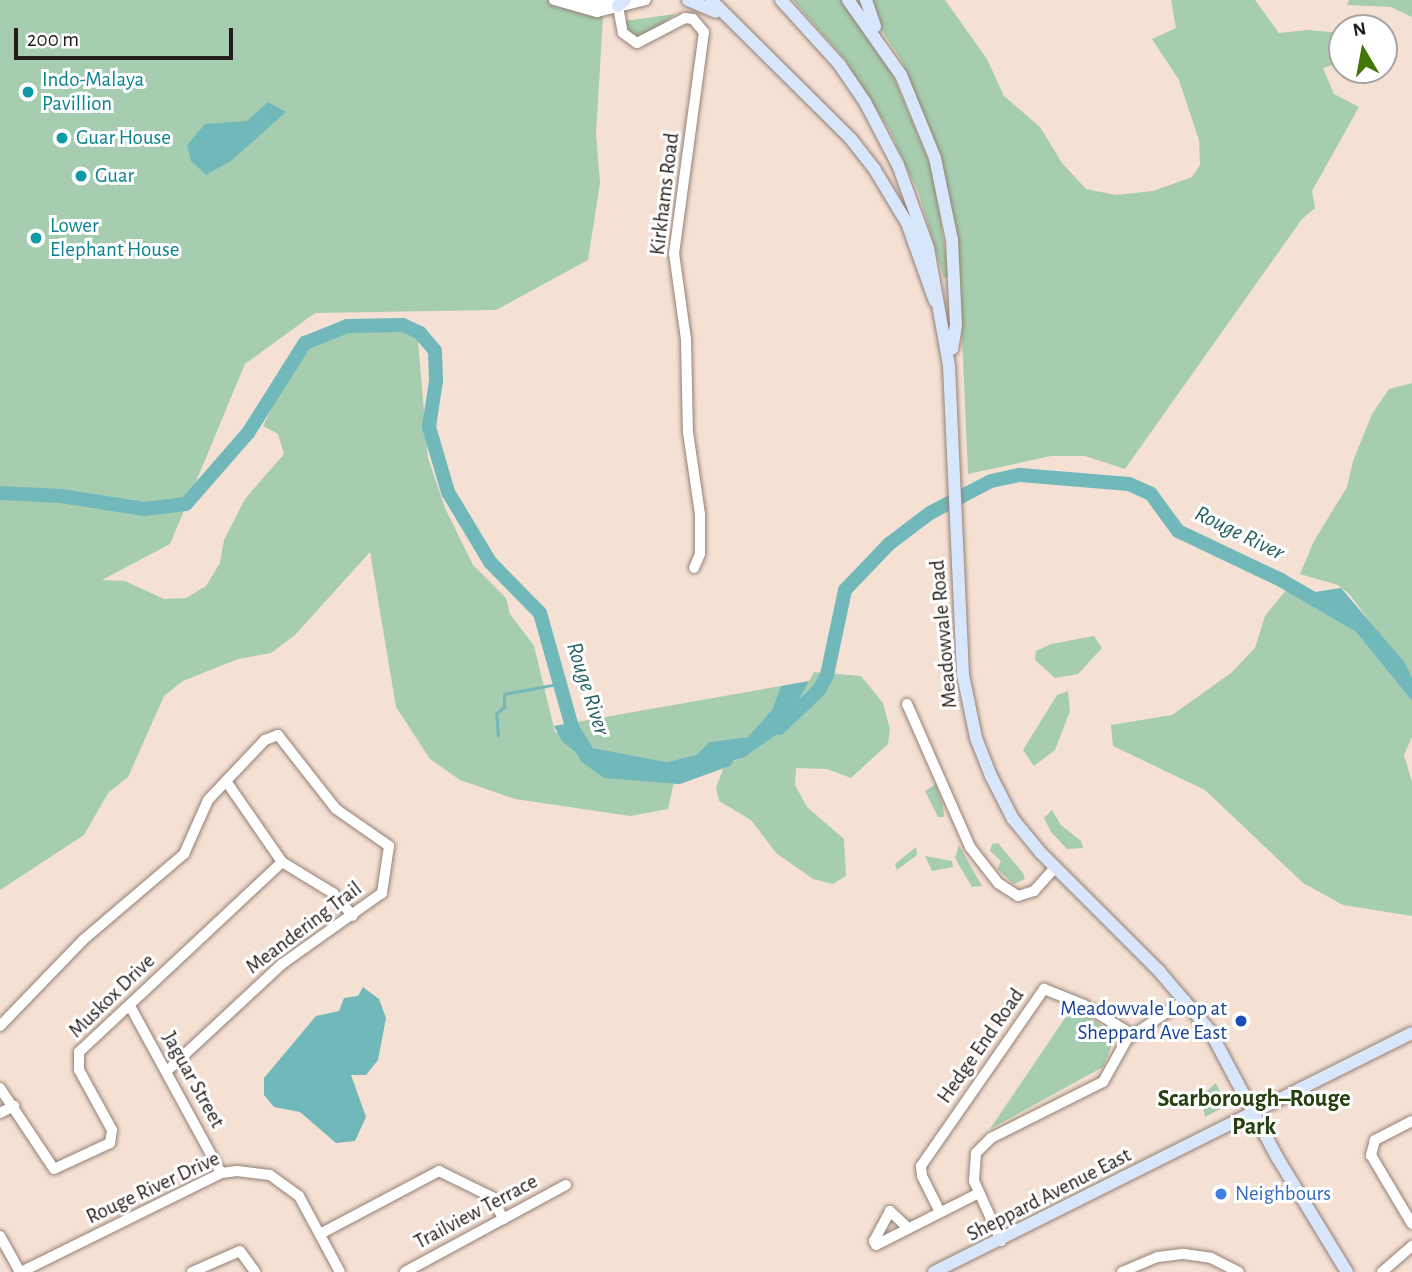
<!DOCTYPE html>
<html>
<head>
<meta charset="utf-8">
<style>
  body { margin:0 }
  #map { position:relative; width:1412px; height:1272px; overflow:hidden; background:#f5e0d4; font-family:"Alegreya Sans",sans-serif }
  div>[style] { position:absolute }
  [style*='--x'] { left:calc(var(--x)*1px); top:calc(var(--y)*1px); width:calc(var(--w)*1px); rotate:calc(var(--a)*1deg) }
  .green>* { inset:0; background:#a6cdaf }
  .water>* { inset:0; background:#71b8ba }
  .stream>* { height:2.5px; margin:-1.25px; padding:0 1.25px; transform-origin:1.25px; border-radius:1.25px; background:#71b8ba }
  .river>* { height:14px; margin:-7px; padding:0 7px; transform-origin:7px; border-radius:7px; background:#71b8ba }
  .roads { filter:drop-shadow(0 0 2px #938075) drop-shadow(0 0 2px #938075) }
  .minor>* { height:10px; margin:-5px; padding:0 5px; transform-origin:5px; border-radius:5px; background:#fff }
  .major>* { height:12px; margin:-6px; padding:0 6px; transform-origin:6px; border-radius:6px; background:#d7e6fb }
  .dots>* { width:19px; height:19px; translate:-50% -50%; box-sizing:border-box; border:4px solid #fff; border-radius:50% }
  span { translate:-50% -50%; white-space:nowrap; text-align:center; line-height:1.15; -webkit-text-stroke:6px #fff; paint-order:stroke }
  .culture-label { font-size:21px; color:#0d838f }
  .left { translate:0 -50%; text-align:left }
  .street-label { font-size:21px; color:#241c18 }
  .transit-label { font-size:21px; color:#164399 }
  .right { translate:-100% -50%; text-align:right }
  .shop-label { font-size:21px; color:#366cbe }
  .water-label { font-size:23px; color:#256062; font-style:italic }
  .quarter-label { font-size:24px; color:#253f0f; font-weight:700 }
  .north { position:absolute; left:1328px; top:14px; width:70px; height:70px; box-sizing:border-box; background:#fff; border:2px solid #a7a4a3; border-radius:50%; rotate:350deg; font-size:19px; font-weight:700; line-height:28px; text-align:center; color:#241c18 }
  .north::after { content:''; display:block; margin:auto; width:24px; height:32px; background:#417603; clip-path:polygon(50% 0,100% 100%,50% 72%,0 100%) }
  .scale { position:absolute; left:14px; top:28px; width:219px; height:32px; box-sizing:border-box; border:4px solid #241c18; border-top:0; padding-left:9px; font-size:21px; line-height:24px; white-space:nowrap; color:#241c18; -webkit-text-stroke:5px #fff; paint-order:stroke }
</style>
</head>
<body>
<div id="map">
  <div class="green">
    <i style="clip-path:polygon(0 0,604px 0,596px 134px,600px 183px,588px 260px,496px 310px,315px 313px,245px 364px,170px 544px,102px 580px,125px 581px,164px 599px,186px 598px,206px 586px,220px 563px,224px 540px,245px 499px,284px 454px,278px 434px,263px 426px,301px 347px,329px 331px,401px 322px,418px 341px,428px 458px,445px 508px,473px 565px,506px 598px,510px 614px,534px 646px,555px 732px,667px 779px,675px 777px,668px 809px,630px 816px,515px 799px,460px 780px,430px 759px,396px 707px,370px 552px,295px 635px,271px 653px,238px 659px,183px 681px,164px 696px,128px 777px,108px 793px,84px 835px,0 890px)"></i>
    <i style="clip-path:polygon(793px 0,842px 0,892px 73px,933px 171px,949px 277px,944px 278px,919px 194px,890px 131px,844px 58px)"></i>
    <i style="clip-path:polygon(869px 0,945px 0,987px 59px,1004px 96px,1040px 127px,1062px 163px,1086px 189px,1116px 195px,1153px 191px,1192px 177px,1200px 165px,1199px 140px,1179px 80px,1152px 39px,1176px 28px,1171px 0,1255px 0,1279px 33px,1307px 30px,1342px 33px,1342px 62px,1323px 68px,1334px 94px,1359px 107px,1312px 191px,1315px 208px,1302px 219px,1125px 469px,1085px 456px,1051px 456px,968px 474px,960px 290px,934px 144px,903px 63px,873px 17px)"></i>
    <i style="clip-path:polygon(1349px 0,1412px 0,1412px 17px,1391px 7px,1347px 5px)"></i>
    <i style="clip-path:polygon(675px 14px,646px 37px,635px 38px,626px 30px,625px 21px)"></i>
    <i style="clip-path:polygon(1412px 383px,1412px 678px,1350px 595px,1338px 585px,1300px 574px,1314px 541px,1347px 487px,1353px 461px,1372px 414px,1389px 389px)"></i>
    <i style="clip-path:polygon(1286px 590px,1334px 605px,1412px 701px,1412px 737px,1404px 755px,1412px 782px,1412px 916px,1343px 905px,1303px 883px,1205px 790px,1113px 746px,1111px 725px,1172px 715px,1231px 673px,1255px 648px,1265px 616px)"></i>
    <i style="clip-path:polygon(1094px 636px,1102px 648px,1078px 674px,1055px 678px,1035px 660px,1036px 651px,1051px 644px)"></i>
    <i style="clip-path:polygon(814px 672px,861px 676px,883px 703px,890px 729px,888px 744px,851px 778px,827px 769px,796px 768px,795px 785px,807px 807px,844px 839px,846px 876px,833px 884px,813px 879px,776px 853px,751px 820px,719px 801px,716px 788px,725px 764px,743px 758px,783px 729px)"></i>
    <i style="clip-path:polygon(781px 686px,772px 711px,748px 737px,709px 742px,696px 755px,667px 762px,593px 748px,577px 722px)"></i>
    <i style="clip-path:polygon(1068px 691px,1070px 711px,1055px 750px,1034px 766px,1023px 750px,1057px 695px)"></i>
    <i style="clip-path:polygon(936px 784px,943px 806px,944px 817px,938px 817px,925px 791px)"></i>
    <i style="clip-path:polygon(1052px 810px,1061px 825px,1081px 841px,1083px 848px,1067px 849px,1051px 832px,1044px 818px)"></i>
    <i style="clip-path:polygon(998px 843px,1023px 873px,1025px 879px,1014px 884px,997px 869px,1001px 861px,990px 851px,992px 844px)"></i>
    <i style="clip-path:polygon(959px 845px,978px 879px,982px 886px,972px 887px,955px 858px)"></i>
    <i style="clip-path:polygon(916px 847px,917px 855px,897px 870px,895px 864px)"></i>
    <i style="clip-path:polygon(925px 856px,952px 861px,953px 867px,932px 871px)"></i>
    <i style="clip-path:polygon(1073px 1006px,1116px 1035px,1103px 1067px,990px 1129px)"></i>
    <i style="clip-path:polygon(1216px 1083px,1227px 1105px,1205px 1117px,1201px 1096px)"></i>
  </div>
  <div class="water">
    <i style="clip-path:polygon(268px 102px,286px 112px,232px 160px,206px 175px,191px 161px,187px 145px,205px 124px,247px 121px)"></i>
    <i style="clip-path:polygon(1341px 588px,1405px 663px,1412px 678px,1412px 701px,1334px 605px,1302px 594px)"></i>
    <i style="clip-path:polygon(809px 681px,783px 730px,743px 758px,667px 779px,643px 777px,584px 759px,562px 741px,554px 726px,577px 722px,593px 748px,667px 762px,696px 755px,709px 742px,748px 737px,772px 710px,781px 686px)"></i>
    <i style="clip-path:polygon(363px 987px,379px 999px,386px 1018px,378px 1060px,366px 1075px,351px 1075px,366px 1117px,355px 1141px,336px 1143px,300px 1112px,274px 1107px,264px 1095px,264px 1078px,316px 1016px,339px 1011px,344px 998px,358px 996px)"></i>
  </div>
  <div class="stream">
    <i style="--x:498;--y:736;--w:22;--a:-95"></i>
    <i style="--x:496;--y:714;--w:11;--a:-41"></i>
    <i style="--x:504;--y:707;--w:13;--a:-90"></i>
    <i style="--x:504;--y:694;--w:55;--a:-10.5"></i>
  </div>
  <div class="river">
    <i style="--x:0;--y:493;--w:61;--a:2.8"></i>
    <i style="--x:61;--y:496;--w:84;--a:8.9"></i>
    <i style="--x:144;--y:509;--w:42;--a:-6.8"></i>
    <i style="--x:186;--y:504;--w:94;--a:-48.9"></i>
    <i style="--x:248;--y:433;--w:107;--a:-57.7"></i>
    <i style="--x:305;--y:343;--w:45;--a:-22"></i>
    <i style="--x:347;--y:326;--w:56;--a:-1"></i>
    <i style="--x:403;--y:325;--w:19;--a:25"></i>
    <i style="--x:420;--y:333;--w:23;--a:50"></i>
    <i style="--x:435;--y:351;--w:30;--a:88"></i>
    <i style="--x:436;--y:381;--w:47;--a:98.7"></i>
    <i style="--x:429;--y:427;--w:68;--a:73.7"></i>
    <i style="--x:448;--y:492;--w:82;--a:59"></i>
    <i style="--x:490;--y:562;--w:71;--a:45.6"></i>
    <i style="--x:540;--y:613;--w:126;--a:74.3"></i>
    <i style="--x:574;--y:734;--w:26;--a:61"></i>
    <i style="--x:587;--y:757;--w:24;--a:36"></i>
    <i style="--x:606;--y:771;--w:73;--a:4.7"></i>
    <i style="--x:679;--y:777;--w:50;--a:-19.9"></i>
    <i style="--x:779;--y:728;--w:55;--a:-43.5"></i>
    <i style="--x:819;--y:690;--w:17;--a:-62"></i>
    <i style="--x:827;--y:675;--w:87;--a:-78"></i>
    <i style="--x:845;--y:590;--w:64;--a:-46.3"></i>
    <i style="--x:889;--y:544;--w:51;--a:-37.1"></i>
    <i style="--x:930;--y:513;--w:69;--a:-27.7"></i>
    <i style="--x:991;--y:481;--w:30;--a:-12"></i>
    <i style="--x:1020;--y:475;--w:109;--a:4.7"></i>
    <i style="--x:1129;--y:484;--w:24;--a:24"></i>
    <i style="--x:1151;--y:494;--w:46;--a:53.9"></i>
    <i style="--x:1178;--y:531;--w:114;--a:25.4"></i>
    <i style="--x:1281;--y:580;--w:88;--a:30.1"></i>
  </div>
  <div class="roads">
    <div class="minor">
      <i style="--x:554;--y:0;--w:45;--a:15.6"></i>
      <i style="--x:597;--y:12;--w:50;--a:-13.8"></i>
      <i style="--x:564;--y:2;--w:43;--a:0"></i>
      <i style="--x:607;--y:2;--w:12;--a:20"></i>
      <i style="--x:618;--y:6;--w:27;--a:80"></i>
      <i style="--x:623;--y:33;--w:17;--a:36"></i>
      <i style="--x:637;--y:43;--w:54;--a:-27.5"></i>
      <i style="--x:685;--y:18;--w:8;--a:7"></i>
      <i style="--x:693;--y:19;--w:17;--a:50"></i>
      <i style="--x:704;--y:32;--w:223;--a:97.7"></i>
      <i style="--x:674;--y:253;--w:88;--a:82.1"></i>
      <i style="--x:686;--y:340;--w:92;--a:88.8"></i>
      <i style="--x:688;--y:432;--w:83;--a:81.7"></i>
      <i style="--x:700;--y:514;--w:40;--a:90"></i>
      <i style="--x:700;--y:554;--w:15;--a:113"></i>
      <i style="--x:907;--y:704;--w:156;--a:66.2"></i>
      <i style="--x:970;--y:847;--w:46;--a:52.1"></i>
      <i style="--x:998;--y:883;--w:24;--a:33"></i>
      <i style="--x:1018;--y:896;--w:17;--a:-17"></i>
      <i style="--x:1034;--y:891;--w:30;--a:-48"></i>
      <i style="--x:226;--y:781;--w:98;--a:55.3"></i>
      <i style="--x:282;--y:862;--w:60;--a:31.3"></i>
      <i style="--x:333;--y:893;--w:30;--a:49"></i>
      <i style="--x:130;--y:1006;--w:190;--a:61.4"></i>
      <i style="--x:0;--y:1026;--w:120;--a:-46"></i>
      <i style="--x:83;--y:940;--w:133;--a:-40.4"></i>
      <i style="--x:184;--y:854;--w:59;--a:-66"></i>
      <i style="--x:208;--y:800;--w:83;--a:-46.5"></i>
      <i style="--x:265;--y:740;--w:14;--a:-21"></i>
      <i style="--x:278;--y:735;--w:94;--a:51.9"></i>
      <i style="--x:336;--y:809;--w:65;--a:34.9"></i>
      <i style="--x:389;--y:846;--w:48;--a:98.5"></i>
      <i style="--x:382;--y:893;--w:123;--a:144.6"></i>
      <i style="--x:282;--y:964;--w:157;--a:137.1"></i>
      <i style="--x:0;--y:1088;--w:97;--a:56.3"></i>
      <i style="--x:54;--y:1169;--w:62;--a:-24.9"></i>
      <i style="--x:110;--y:1143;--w:13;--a:-81"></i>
      <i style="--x:112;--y:1130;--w:68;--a:-118.8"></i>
      <i style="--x:79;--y:1070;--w:18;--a:-90"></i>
      <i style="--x:79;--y:1052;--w:278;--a:-43.1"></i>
      <i style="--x:0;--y:1113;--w:16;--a:-27"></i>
      <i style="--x:1412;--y:1121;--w:42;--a:152.8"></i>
      <i style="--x:1375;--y:1140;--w:16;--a:105"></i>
      <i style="--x:1371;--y:1155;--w:80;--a:59.3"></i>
      <i style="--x:940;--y:1212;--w:40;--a:-116.6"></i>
      <i style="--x:922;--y:1176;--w:10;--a:-96"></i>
      <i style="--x:921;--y:1166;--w:216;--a:-55.2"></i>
      <i style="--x:1044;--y:989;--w:43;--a:21.8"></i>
      <i style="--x:1084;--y:1005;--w:57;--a:31.5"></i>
      <i style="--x:908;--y:1228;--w:25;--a:-137"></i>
      <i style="--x:890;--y:1211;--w:34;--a:118"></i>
      <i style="--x:874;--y:1241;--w:4;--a:63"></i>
      <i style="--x:876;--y:1245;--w:115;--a:-26.8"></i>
      <i style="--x:320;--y:1234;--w:135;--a:-27.9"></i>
      <i style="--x:439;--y:1171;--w:59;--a:26.1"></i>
      <i style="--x:492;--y:1197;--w:25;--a:63"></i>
      <i style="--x:0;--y:1236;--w:41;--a:60.9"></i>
      <i style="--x:1001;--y:1241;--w:66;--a:-114.2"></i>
      <i style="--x:974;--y:1181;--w:28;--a:-86"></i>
      <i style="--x:976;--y:1153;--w:21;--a:-45"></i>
      <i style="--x:991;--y:1138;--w:125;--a:-26.6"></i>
      <i style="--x:1103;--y:1082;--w:49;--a:-60.8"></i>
      <i style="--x:1127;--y:1039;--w:70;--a:-33.9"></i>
      <i style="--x:21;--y:1272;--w:223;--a:-26.3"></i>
      <i style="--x:221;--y:1173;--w:16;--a:-7"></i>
      <i style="--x:237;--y:1171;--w:33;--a:7"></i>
      <i style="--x:270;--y:1175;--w:36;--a:36"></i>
      <i style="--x:299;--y:1196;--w:86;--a:61.7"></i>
      <i style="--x:192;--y:1272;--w:52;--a:-23.6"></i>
      <i style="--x:240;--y:1251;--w:26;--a:54"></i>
      <i style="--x:405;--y:1272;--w:183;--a:-28.4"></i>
      <i style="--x:1122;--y:1272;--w:39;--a:-23"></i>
      <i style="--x:1158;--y:1257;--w:26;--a:-7"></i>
      <i style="--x:1184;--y:1254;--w:27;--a:8"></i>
      <i style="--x:1211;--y:1258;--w:31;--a:27"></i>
      <i style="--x:1382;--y:1272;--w:40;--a:-41"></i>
    </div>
    <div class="major">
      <i style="--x:688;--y:0;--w:30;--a:23"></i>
      <i style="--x:711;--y:0;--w:197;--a:44.8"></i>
      <i style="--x:851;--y:139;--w:39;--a:52"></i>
      <i style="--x:875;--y:170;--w:62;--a:58.9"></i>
      <i style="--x:907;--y:223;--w:83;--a:70.3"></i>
      <i style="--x:781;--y:0;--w:86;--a:47.8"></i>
      <i style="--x:839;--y:64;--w:46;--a:55.6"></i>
      <i style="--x:865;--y:102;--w:71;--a:62.4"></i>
      <i style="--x:898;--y:165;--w:88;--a:70.1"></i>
      <i style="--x:928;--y:248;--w:120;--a:79.9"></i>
      <i style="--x:949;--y:366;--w:309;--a:87.4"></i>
      <i style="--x:963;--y:675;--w:64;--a:78.3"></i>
      <i style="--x:976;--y:738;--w:41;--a:68.5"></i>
      <i style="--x:991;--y:776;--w:48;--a:62.9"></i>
      <i style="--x:1013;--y:819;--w:44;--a:50.5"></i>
      <i style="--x:1041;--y:853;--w:167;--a:45"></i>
      <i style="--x:1159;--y:971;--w:79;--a:49.6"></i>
      <i style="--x:1210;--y:1031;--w:143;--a:62"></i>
      <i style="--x:1277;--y:1157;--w:135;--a:58.7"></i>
      <i style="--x:848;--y:0;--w:92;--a:54.8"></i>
      <i style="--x:901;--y:75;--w:90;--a:67.7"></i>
      <i style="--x:935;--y:158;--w:84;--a:78.3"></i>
      <i style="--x:952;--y:240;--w:85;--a:87.3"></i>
      <i style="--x:956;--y:325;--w:24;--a:99"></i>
      <i style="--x:866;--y:0;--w:28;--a:71"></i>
      <i style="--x:618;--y:6;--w:9;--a:-41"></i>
      <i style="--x:934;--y:1272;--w:534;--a:-26.57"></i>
    </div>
  </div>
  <div class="dots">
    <i style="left:28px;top:92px;background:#0f9aa8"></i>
    <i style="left:62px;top:138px;background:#0f9aa8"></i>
    <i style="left:81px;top:176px;background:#0f9aa8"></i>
    <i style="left:36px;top:238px;background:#0f9aa8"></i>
    <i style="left:1241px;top:1021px;background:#1a4fb4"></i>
    <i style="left:1221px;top:1194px;background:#3f7fe0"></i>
  </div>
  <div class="culture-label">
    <span class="left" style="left:42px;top:92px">Indo-Malaya<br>Pavillion</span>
    <span class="left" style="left:76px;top:138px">Guar House</span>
    <span class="left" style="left:95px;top:176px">Guar</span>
    <span class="left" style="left:50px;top:238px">Lower<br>Elephant House</span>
  </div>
  <div class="street-label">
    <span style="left:665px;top:194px;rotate:-83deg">Kirkhams Road</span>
    <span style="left:944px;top:634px;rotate:-95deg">Meadowvale Road</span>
    <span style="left:304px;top:928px;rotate:-37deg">Meandering Trail</span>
    <span style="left:112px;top:996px;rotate:-44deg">Muskox Drive</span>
    <span style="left:981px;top:1046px;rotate:-55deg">Hedge End Road</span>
    <span style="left:193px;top:1080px;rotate:61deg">Jaguar Street</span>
    <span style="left:153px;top:1188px;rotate:-25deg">Rouge River Drive</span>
    <span style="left:1049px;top:1195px;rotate:-27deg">Sheppard Avenue East</span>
    <span style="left:476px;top:1212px;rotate:-28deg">Trailview Terrace</span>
  </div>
  <div class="transit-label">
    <span class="right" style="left:1227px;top:1021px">Meadowvale Loop at<br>Sheppard Ave East</span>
  </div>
  <div class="shop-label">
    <span class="left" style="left:1235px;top:1194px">Neighbours</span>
  </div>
  <div class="water-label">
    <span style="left:1239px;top:534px;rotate:26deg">Rouge River</span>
    <span style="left:587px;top:689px;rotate:72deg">Rouge River</span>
  </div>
  <div class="quarter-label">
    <span style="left:1254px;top:1114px">Scarborough–Rouge<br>Park</span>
  </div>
  <div class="north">N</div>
  <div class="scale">200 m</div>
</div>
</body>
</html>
